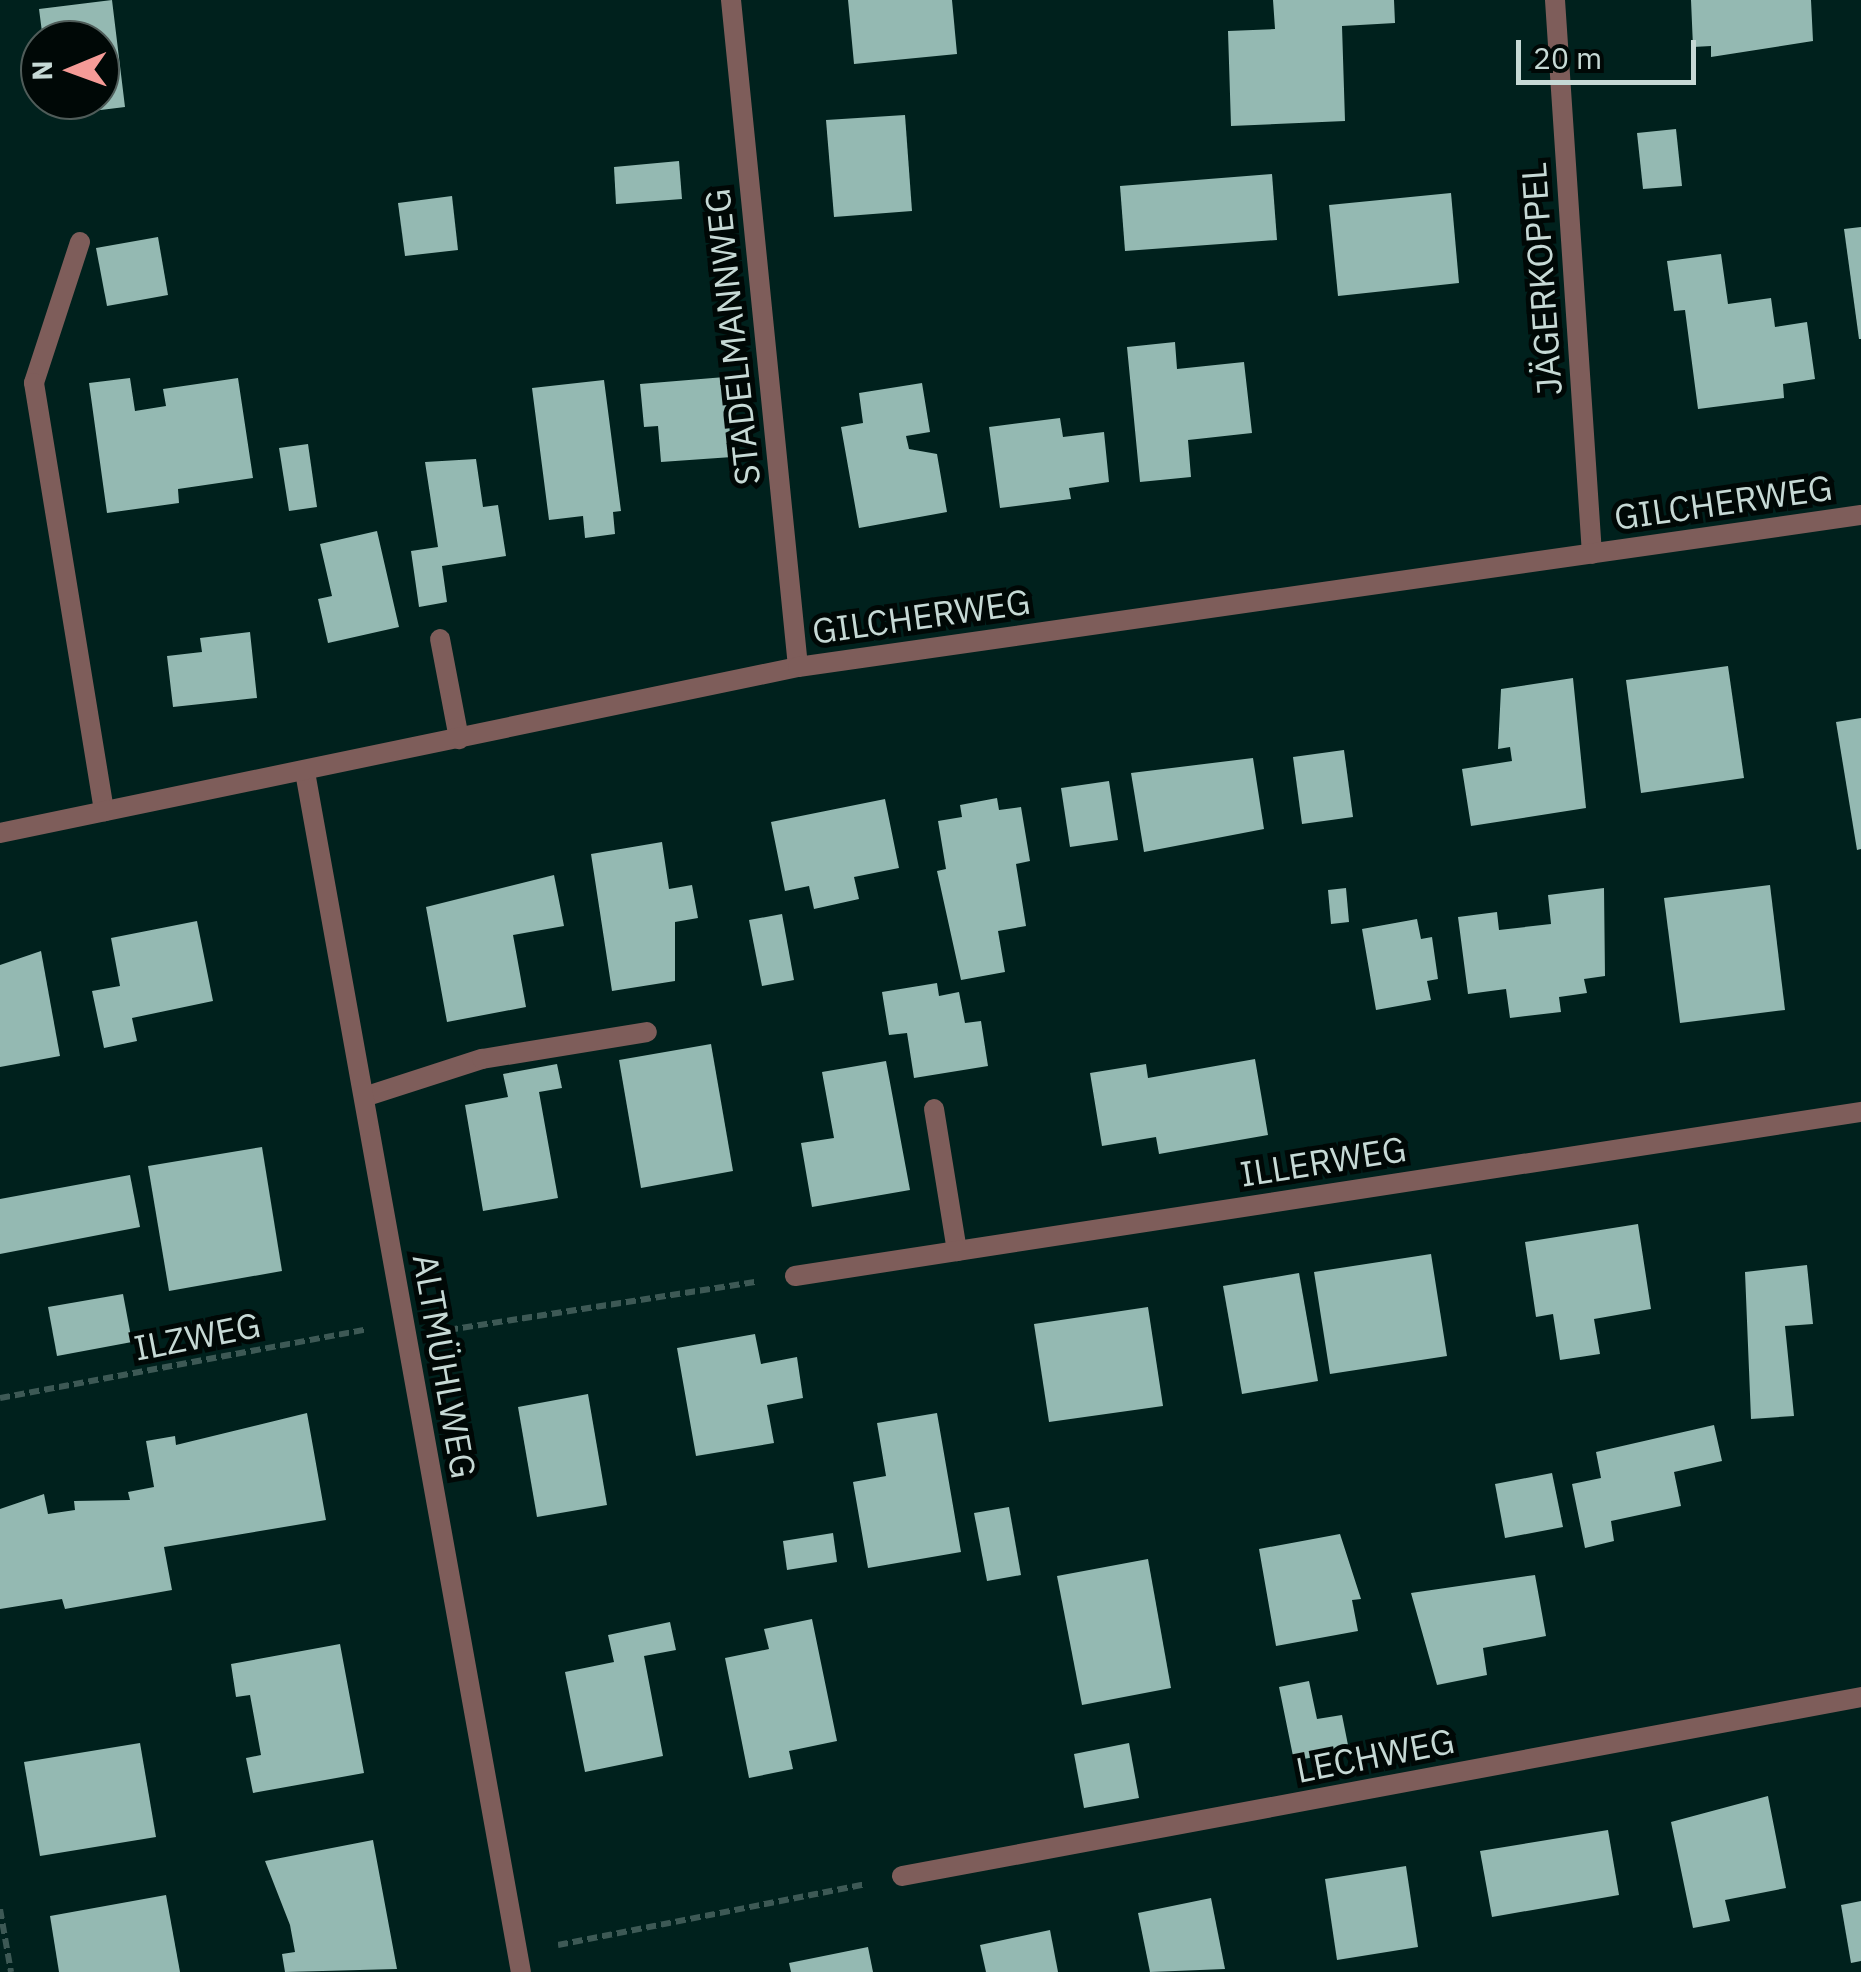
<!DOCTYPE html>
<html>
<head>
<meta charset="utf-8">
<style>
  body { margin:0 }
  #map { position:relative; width:1861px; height:1972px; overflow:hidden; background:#00211d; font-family:"IBM Plex Sans",sans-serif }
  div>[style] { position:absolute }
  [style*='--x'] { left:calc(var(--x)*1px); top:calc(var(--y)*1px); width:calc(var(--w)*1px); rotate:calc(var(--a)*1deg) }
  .building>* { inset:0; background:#94b9b2 }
  .path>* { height:6px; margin-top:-3px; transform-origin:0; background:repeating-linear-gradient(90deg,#3d5955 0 10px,transparent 0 15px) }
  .lane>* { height:20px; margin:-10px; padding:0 10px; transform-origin:10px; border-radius:10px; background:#7e5d5a }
  .street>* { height:20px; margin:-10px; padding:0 10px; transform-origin:10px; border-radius:10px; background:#7e5d5a }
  span { translate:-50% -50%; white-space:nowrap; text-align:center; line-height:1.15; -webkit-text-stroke:10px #000806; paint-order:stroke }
  .street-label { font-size:35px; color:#c6d9d5 }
  .north { position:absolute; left:20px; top:20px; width:100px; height:100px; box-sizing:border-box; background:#000806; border:2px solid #4f5c59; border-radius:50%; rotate:269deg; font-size:28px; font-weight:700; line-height:40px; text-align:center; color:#c6d9d5 }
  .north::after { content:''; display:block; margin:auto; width:35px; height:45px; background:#f59b97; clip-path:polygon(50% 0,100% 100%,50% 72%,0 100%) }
  .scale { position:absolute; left:1516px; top:40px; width:180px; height:45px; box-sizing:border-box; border:5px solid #c6d9d5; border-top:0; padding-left:12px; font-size:30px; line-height:35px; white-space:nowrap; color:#c6d9d5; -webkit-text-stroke:8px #000806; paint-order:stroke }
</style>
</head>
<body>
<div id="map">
  <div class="building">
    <i style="clip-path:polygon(112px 0,125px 107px,52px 116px,50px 100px,100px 100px,100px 40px,43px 40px,39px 9px)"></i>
    <i style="clip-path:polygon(848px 0,952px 0,957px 54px,854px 64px)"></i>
    <i style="clip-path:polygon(1273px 0,1394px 0,1395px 23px,1342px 26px,1345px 121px,1231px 126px,1228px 31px,1275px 29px)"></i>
    <i style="clip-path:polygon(1691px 0,1811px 0,1813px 41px,1711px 57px,1711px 46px,1693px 47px)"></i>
    <i style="clip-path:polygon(905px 115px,912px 211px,834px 217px,826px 120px)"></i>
    <i style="clip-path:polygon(1676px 129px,1682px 186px,1643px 189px,1637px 133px)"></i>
    <i style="clip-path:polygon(679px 161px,682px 199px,616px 204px,614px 167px)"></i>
    <i style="clip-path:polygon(1272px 174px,1277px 240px,1125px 251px,1120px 186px)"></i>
    <i style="clip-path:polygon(1451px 193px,1459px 283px,1338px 296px,1329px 205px)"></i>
    <i style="clip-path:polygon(452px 196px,458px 250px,405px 256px,398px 203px)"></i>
    <i style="clip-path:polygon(1861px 227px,1861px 339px,1859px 339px,1844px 229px)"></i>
    <i style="clip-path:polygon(158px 237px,168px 295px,107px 306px,96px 248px)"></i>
    <i style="clip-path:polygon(1721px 254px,1728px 304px,1771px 298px,1775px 327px,1807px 322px,1815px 379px,1783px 384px,1784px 398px,1698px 409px,1685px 310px,1674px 311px,1667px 261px)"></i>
    <i style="clip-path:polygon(1175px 342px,1177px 369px,1244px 362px,1252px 433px,1188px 440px,1191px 477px,1140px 482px,1127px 347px)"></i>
    <i style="clip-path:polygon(725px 377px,732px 457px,661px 462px,658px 426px,644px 427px,640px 384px)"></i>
    <i style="clip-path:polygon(130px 378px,135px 411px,166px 406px,163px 389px,238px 378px,253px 478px,178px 489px,179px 503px,107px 513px,89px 383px)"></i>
    <i style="clip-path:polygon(604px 380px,621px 511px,613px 512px,615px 534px,585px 538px,583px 516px,549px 520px,532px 388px)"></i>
    <i style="clip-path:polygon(922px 383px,930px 432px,906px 436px,909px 449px,937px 454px,947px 512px,859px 528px,841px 427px,863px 423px,859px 393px)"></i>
    <i style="clip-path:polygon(1060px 418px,1063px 437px,1104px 432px,1109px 482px,1069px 488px,1071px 499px,1000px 508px,989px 427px)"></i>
    <i style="clip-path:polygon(308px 444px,317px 507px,289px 511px,279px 448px)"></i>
    <i style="clip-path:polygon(476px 459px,483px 507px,498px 505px,506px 556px,442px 566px,447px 602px,419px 607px,411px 551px,438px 547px,425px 462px)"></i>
    <i style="clip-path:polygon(377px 531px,399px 627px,328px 643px,318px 599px,332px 596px,320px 544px)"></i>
    <i style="clip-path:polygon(250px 632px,257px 698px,173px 707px,167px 656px,202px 652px,200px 638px)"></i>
    <i style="clip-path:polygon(1728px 666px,1744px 778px,1641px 793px,1626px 680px)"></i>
    <i style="clip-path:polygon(1573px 678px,1586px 808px,1471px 826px,1462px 769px,1512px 761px,1510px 747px,1498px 749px,1501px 689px)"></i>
    <i style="clip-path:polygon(1861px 718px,1861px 849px,1857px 850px,1836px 722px)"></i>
    <i style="clip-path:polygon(1344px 750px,1353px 817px,1302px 824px,1293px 757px)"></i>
    <i style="clip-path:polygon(1253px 758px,1264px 829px,1144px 852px,1131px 773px)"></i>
    <i style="clip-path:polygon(1109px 781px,1118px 840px,1070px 847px,1061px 788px)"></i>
    <i style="clip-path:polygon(997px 798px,999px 810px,1021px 807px,1030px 861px,1016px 864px,1026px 926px,998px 931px,1005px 972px,961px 980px,937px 871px,946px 869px,938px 821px,962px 817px,960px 805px)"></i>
    <i style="clip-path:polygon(885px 799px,899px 868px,854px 877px,859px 899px,814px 909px,809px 886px,785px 891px,771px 822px)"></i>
    <i style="clip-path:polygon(662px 842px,669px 889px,692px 885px,698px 918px,675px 922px,675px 981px,612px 991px,591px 854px)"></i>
    <i style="clip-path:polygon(554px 875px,564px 926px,513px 935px,526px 1007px,447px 1022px,426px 907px)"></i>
    <i style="clip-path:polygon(1770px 885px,1785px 1010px,1680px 1023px,1664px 898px)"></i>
    <i style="clip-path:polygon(1346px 888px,1349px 922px,1331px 924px,1328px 890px)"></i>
    <i style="clip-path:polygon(1604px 888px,1605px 976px,1584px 979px,1587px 993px,1559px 997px,1561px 1012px,1510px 1018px,1506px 989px,1468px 994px,1458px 917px,1497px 912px,1499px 930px,1551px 924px,1548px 895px)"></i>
    <i style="clip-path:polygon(782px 914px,794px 980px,762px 986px,749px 920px)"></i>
    <i style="clip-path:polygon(1417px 919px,1421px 939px,1432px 937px,1438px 979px,1427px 981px,1431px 1000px,1376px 1010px,1362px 929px)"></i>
    <i style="clip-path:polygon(197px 921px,213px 1001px,132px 1018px,137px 1041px,104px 1048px,92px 991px,120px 986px,111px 938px)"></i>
    <i style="clip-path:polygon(41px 951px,60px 1056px,0 1067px,0 965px)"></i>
    <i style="clip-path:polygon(937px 983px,939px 996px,959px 992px,965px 1023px,981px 1021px,988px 1066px,914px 1078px,907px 1033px,889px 1035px,882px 992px)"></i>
    <i style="clip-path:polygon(711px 1044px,733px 1171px,641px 1188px,619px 1060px)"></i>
    <i style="clip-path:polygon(1255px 1059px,1268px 1135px,1159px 1154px,1156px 1137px,1102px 1146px,1090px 1073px,1146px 1064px,1148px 1078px)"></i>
    <i style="clip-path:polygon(886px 1061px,910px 1190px,812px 1207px,801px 1143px,834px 1138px,822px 1072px)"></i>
    <i style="clip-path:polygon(557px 1064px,562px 1088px,539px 1092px,558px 1198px,483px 1211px,465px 1105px,508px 1097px,503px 1074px)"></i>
    <i style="clip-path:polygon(262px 1147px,282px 1271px,169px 1291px,148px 1166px)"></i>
    <i style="clip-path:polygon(130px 1175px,140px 1227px,0 1254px,0 1199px)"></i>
    <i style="clip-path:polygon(1638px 1224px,1651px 1309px,1594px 1319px,1600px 1354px,1560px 1360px,1553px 1314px,1536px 1317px,1525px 1242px)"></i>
    <i style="clip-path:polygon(1431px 1254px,1447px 1356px,1330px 1374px,1314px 1272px)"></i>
    <i style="clip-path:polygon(1807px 1265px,1813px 1324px,1785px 1326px,1794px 1416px,1751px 1419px,1745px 1272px)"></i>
    <i style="clip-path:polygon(1299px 1273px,1318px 1381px,1242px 1394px,1223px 1286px)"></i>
    <i style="clip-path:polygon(123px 1294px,132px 1342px,57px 1356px,48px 1307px)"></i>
    <i style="clip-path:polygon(1148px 1307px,1163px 1406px,1049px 1422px,1034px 1324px)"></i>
    <i style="clip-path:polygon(755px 1334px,761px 1364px,797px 1357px,803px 1398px,767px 1405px,774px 1443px,696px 1456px,677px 1348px)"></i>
    <i style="clip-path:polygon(588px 1394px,607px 1505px,537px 1517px,518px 1407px)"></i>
    <i style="clip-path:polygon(307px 1413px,326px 1520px,164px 1547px,172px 1590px,65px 1609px,62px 1599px,0 1609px,0 1509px,44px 1494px,48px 1514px,75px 1510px,74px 1501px,130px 1500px,128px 1492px,154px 1487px,146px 1441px,175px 1436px,176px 1445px)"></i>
    <i style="clip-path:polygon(937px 1413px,961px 1552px,868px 1568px,853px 1482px,886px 1476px,877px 1423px)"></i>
    <i style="clip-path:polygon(1714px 1425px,1722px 1461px,1674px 1472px,1681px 1506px,1611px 1521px,1614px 1541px,1585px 1548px,1572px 1484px,1601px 1478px,1596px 1452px)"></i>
    <i style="clip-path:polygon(1552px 1473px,1563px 1527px,1505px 1538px,1495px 1484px)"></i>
    <i style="clip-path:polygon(1009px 1507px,1021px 1575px,987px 1581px,974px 1513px)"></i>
    <i style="clip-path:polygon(833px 1533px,837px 1562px,787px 1570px,783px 1541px)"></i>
    <i style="clip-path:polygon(1340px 1534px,1361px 1599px,1352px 1600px,1358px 1631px,1276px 1646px,1259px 1549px)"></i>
    <i style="clip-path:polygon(1148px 1559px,1171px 1688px,1082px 1705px,1057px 1576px)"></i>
    <i style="clip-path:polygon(1535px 1575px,1546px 1636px,1483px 1648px,1487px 1675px,1437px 1685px,1411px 1593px)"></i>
    <i style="clip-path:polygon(812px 1619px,837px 1741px,789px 1751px,793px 1769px,749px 1778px,725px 1658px,769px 1649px,764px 1629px)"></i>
    <i style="clip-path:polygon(670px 1622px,676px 1650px,644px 1656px,663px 1756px,585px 1772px,565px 1672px,614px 1662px,608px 1635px)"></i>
    <i style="clip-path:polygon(340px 1644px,364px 1773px,253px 1793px,246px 1758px,261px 1755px,250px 1695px,236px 1697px,231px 1664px)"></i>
    <i style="clip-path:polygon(1309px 1681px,1317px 1719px,1342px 1715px,1349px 1750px,1294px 1761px,1279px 1687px)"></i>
    <i style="clip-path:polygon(140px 1743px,156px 1837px,40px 1856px,24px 1762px)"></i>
    <i style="clip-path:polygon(1129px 1743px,1139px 1798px,1084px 1808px,1074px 1754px)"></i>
    <i style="clip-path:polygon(1768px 1796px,1786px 1888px,1725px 1900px,1730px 1921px,1693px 1928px,1671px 1822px)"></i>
    <i style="clip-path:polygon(1608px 1830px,1619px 1895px,1492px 1917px,1480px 1851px)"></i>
    <i style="clip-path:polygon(373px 1840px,397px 1969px,285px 1972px,282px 1954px,295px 1952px,290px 1925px,265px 1861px)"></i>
    <i style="clip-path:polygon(1406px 1866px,1418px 1947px,1337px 1960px,1325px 1879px)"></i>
    <i style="clip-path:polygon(166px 1895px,180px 1972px,59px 1972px,50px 1916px)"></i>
    <i style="clip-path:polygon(1211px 1898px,1225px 1969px,1150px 1972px,1138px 1913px)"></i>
    <i style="clip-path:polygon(1861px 1901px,1861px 1961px,1851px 1963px,1841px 1905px)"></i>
    <i style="clip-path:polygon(1050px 1930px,1058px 1972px,986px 1972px,980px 1945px)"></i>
    <i style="clip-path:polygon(868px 1947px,873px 1972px,791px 1972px,789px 1963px)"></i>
  </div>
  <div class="path">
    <i style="--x:448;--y:1330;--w:312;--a:-8.9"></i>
    <i style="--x:0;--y:1398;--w:373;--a:-10.6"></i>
    <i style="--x:0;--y:1909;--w:64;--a:80.1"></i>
    <i style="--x:558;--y:1945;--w:313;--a:-11.2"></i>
  </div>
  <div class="lane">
    <i style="--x:80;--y:242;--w:148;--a:108.1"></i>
    <i style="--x:34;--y:383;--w:434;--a:80.7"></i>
    <i style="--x:440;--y:639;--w:102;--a:79.2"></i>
    <i style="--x:364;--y:1097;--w:124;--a:-17.9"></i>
    <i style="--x:482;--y:1059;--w:167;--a:-9.3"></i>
    <i style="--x:934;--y:1109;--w:144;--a:80.8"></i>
  </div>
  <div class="street">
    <i style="--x:731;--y:0;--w:670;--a:84.26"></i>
    <i style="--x:1555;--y:0;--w:555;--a:86.18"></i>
    <i style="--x:305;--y:772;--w:1219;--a:79.8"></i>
    <i style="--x:0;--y:833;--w:815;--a:-11.75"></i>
    <i style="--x:798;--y:667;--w:1074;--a:-8.14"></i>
    <i style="--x:795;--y:1276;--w:1079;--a:-8.75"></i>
    <i style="--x:902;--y:1876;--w:976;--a:-10.57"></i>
  </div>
  <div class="street-label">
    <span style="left:1541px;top:279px;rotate:-94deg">JÄGERKOPPEL</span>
    <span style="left:732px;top:337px;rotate:-96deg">STADELMANNWEG</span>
    <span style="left:1723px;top:502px;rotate:-8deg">GILCHERWEG</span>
    <span style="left:921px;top:616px;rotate:-8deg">GILCHERWEG</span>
    <span style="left:1323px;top:1161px;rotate:-9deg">ILLERWEG</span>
    <span style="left:197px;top:1336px;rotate:-11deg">ILZWEG</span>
    <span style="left:445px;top:1366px;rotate:80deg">ALTMÜHLWEG</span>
    <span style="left:1375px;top:1755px;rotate:-11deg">LECHWEG</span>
  </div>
  <div class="north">N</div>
  <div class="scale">20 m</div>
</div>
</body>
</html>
